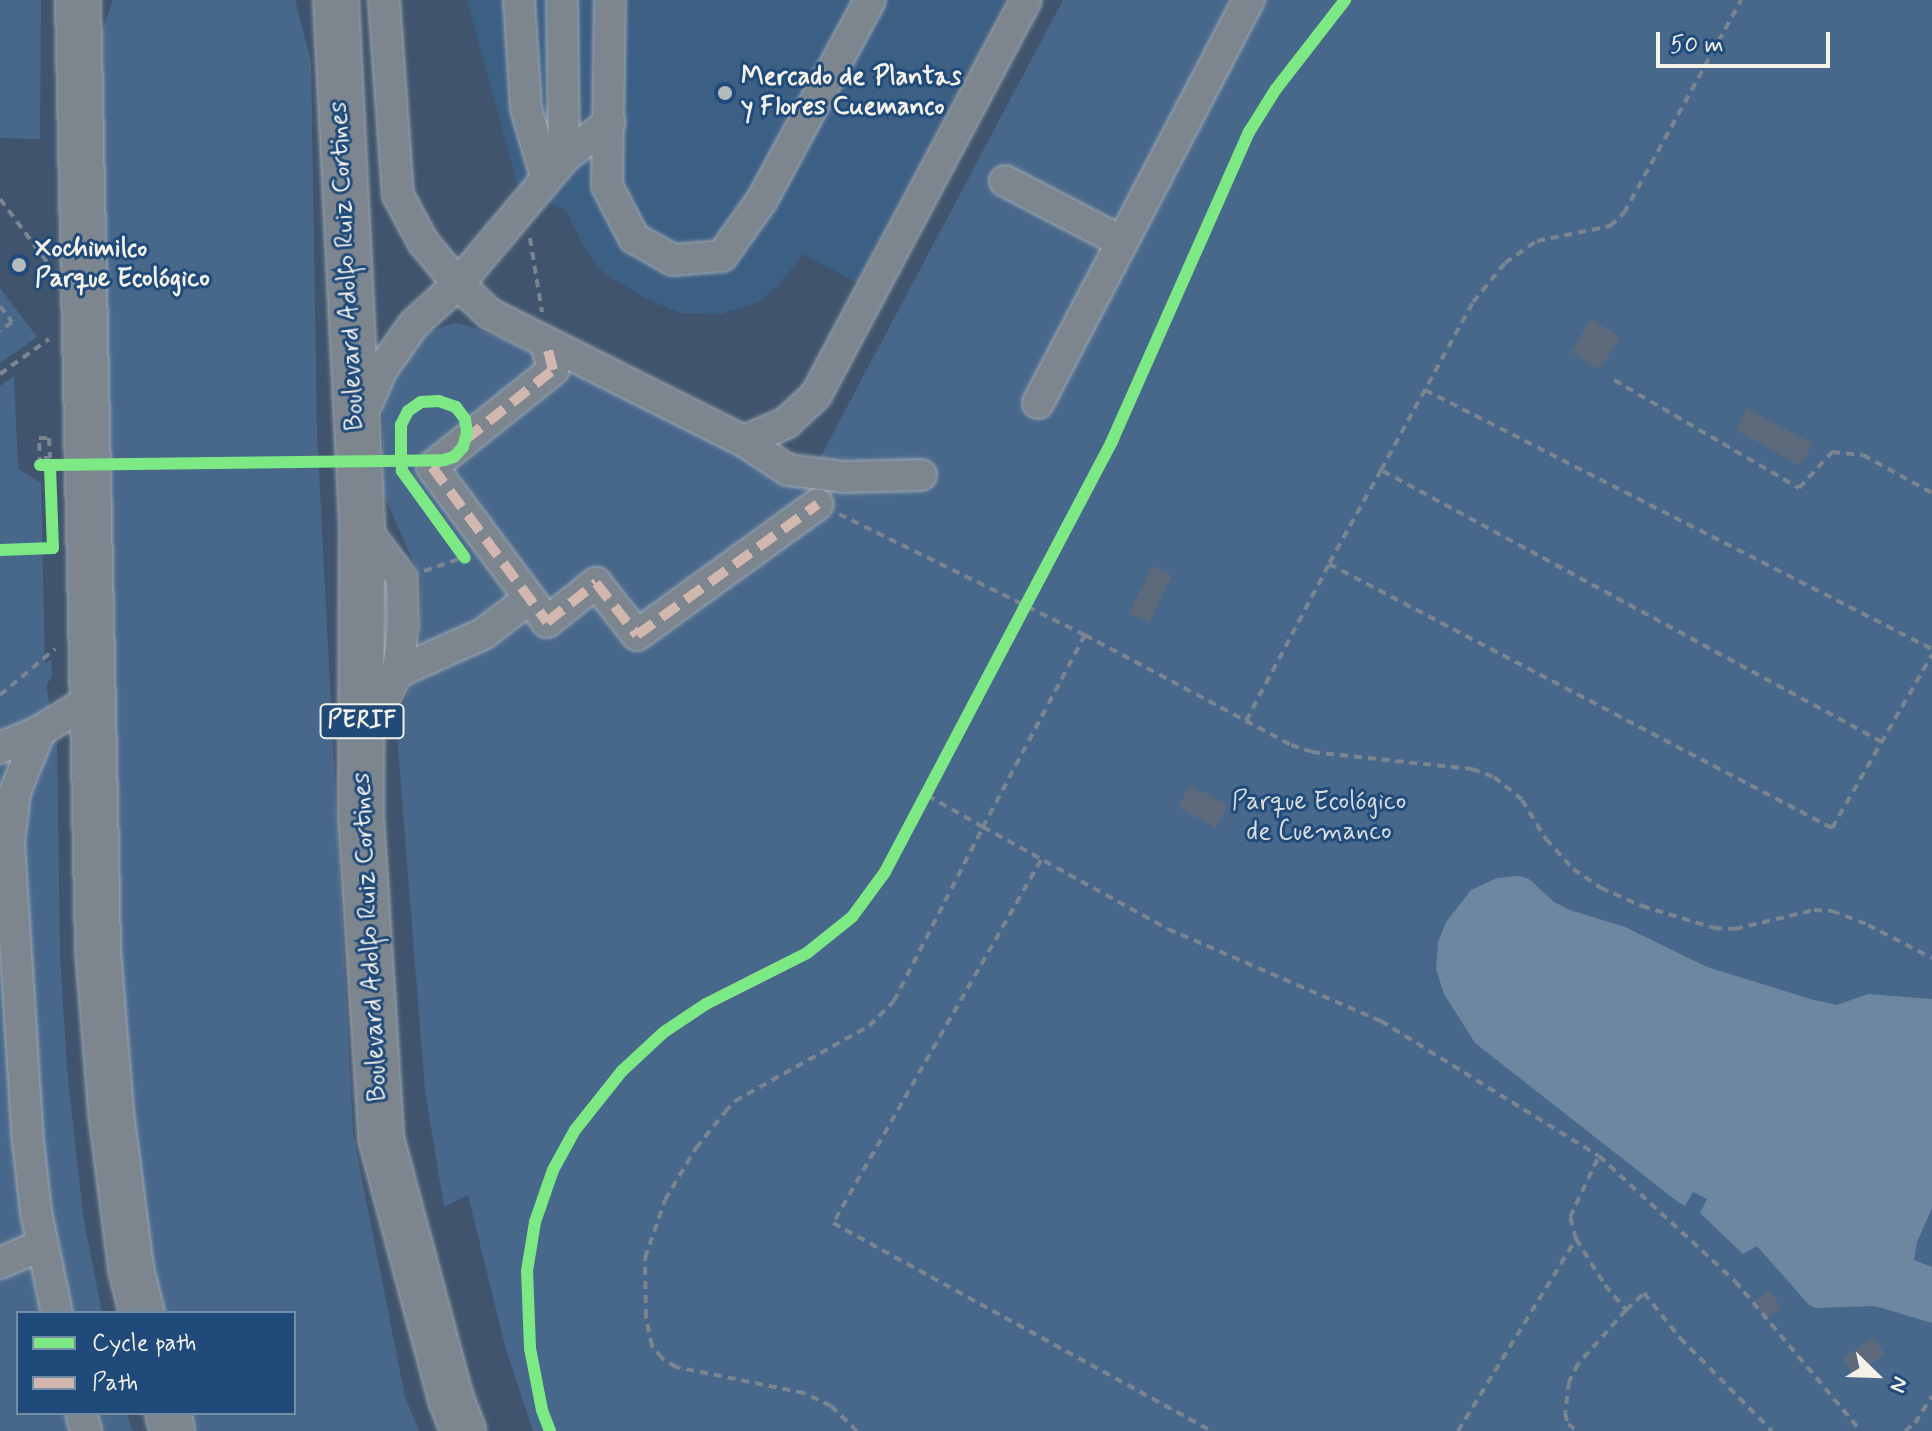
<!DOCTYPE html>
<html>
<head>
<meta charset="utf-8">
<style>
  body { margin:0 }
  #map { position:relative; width:1932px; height:1431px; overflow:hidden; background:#40556d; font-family:Mynerve,sans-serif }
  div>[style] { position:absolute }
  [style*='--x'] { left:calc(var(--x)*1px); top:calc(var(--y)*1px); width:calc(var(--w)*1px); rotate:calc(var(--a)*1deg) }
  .built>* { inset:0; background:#3c5f84 }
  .green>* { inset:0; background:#48688b }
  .water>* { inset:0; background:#6e87a1 }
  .building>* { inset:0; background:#5c6a7b }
  .path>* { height:4px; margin-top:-2px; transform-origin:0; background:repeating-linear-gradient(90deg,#7a8590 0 8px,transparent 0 14px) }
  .roads { filter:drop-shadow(0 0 2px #a1aab3) drop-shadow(0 0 2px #a1aab3) }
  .minor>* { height:30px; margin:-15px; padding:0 15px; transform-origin:15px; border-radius:15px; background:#7d868f }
  .highway>* { height:44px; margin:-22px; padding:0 22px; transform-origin:22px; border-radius:22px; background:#7d868f }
  .path-bridge>* { height:4px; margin-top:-2px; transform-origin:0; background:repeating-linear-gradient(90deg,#7a8590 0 8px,transparent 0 14px) }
  .quiet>* { height:10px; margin-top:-5px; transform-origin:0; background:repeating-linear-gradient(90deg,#d1b7ad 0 20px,transparent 0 30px) }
  .cycleway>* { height:12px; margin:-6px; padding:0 6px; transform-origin:6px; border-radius:6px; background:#7ce984 }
  .dots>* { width:22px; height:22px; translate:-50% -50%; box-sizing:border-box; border:4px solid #1f4a7a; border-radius:50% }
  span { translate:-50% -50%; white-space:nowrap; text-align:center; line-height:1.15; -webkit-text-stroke:6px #1f4a7a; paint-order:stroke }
  .shield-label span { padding:2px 6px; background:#1f4a7a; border:2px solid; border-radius:6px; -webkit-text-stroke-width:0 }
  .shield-label { font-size:24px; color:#f4f1e8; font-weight:700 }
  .poi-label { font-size:26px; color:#f4f1e8; font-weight:700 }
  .left { translate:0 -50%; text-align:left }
  .street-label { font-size:26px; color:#f4f1e8 }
  .park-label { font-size:26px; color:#dadddb }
  .legend { position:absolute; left:16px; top:1311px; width:280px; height:104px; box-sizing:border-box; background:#1f4a7a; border:2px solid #748da6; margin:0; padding:10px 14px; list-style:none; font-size:24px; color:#f4f1e8 }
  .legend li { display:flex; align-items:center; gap:16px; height:40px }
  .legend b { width:40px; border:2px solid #748da6 }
  .north { position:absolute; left:1836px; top:1335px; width:80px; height:80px; -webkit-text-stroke:6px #1f4a7a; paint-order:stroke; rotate:113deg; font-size:22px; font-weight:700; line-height:32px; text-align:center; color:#f4f1e8 }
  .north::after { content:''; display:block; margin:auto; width:28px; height:36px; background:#f4f1e8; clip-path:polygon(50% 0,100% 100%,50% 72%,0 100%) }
  .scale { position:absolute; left:1656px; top:32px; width:174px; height:36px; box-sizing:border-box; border:4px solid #f4f1e8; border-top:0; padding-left:10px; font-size:24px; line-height:28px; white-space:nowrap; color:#f4f1e8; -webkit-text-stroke:6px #1f4a7a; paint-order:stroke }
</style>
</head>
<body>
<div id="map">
  <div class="built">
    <i style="clip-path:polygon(467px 0,1006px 0,857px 282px,803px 254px,779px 285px,759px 302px,721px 314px,681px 313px,644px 298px,603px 272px,585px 249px,566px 211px,518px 187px)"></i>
  </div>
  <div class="green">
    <i style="clip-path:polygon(0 0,41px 0,40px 139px,0 138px)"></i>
    <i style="clip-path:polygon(113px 0,295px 0,311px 61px,317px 433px,353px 1134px,405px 1397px,419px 1431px,181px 1431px,176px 1413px,294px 1413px,294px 1313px,151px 1313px,112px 937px,88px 74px)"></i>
    <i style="clip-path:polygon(1063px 0,1932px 0,1932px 1431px,533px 1431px,505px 1346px,468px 1195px,444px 1207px,425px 1091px,396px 723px,419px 665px,421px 579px,383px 493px,383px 387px,423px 334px,453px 323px,466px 325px,505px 340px,787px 477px,813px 471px)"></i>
    <i style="clip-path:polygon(0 288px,37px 337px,0 363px)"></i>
    <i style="clip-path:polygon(14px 376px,18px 469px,41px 483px,45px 664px,51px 659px,52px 676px,46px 686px,57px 742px,60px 955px,67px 1068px,83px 1215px,102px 1313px,18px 1313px,18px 1413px,127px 1413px,132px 1431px,0 1431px,0 386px)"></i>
  </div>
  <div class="water">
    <i style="clip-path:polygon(1519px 876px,1529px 879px,1554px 902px,1570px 910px,1625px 927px,1707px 967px,1814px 1000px,1837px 1005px,1868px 994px,1932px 999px,1932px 1208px,1917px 1242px,1914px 1260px,1932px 1267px,1932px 1323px,1875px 1306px,1816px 1308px,1809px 1305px,1757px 1246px,1743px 1254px,1700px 1213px,1707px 1199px,1693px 1192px,1685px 1206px,1678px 1202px,1475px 1043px,1444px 994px,1436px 969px,1438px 942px,1446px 922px,1471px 890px,1497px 878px)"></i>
  </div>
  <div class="building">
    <i style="clip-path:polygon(1591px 319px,1620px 337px,1600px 370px,1571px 352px)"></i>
    <i style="clip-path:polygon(1747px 408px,1813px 444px,1800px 466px,1736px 430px)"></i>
    <i style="clip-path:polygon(1152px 566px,1172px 575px,1149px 623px,1129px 613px)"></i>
    <i style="clip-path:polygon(1190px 785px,1228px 805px,1216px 828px,1178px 807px)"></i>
    <i style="clip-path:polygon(1770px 1291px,1782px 1308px,1766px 1318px,1755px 1301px)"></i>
    <i style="clip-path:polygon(1873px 1337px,1885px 1354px,1854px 1376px,1842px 1359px)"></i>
  </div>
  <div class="path">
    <i style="--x:0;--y:199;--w:79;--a:53.3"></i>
    <i style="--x:530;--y:238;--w:75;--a:80.8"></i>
    <i style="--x:0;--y:306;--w:20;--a:53"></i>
    <i style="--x:12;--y:322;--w:15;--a:143"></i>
    <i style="--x:0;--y:374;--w:60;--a:-35.5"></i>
    <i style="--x:1614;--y:380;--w:214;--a:30.3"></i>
    <i style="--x:1799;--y:488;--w:49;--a:-47.5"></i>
    <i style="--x:1832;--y:452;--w:31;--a:6"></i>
    <i style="--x:1863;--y:455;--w:79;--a:28.8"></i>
    <i style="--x:1425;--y:390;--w:569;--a:27.06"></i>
    <i style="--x:401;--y:457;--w:21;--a:76"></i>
    <i style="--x:40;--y:465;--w:27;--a:-92"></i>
    <i style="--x:39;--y:438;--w:10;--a:0"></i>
    <i style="--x:49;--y:438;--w:20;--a:87"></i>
    <i style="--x:50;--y:458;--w:6;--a:180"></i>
    <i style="--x:1381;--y:470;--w:192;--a:-61.3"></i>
    <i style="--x:1473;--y:302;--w:50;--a:-50.6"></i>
    <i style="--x:1505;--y:263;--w:39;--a:-35"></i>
    <i style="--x:1537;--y:241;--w:75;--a:-11.6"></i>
    <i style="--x:1610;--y:226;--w:19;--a:-43"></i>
    <i style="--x:1624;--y:213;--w:243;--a:-61.2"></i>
    <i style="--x:839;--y:514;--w:274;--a:26.2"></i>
    <i style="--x:1085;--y:635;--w:217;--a:118"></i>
    <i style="--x:983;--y:827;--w:67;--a:-150.4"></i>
    <i style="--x:0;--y:550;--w:53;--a:-2.2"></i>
    <i style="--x:53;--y:548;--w:83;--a:-92.1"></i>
    <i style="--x:424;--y:571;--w:43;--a:-18.9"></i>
    <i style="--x:1085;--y:635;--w:234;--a:28.1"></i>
    <i style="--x:1291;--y:745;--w:22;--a:18"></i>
    <i style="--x:1312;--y:752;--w:161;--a:6.1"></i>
    <i style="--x:1472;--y:769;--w:23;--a:20"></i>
    <i style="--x:1494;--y:777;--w:36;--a:39"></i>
    <i style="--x:1522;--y:800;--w:46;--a:58.4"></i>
    <i style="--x:1546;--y:839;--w:40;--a:48"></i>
    <i style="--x:1573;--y:869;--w:34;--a:34"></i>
    <i style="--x:1601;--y:888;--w:45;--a:23.7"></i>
    <i style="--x:1642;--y:906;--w:75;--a:17"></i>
    <i style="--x:1714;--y:928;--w:21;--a:3"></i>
    <i style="--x:1735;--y:929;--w:81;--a:-13.5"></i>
    <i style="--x:1814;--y:910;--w:18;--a:3"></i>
    <i style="--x:1832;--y:911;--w:39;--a:21"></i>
    <i style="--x:1868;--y:925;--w:72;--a:27.3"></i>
    <i style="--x:0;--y:695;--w:72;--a:-39.9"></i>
    <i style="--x:1246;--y:721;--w:178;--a:-62.1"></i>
    <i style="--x:1882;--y:742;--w:570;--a:-151.5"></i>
    <i style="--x:1381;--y:470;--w:107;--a:119"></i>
    <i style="--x:1329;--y:564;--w:568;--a:27.69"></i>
    <i style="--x:1832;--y:828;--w:200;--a:-60"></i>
    <i style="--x:1041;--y:860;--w:418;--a:119.8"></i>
    <i style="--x:833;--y:1223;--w:432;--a:28.8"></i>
    <i style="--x:1576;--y:1239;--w:54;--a:57.8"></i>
    <i style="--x:1605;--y:1285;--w:33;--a:50"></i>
    <i style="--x:1626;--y:1310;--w:72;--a:131.6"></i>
    <i style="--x:1578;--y:1364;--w:20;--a:117"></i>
    <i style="--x:1569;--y:1382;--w:31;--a:97"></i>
    <i style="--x:1565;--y:1413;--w:11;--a:75"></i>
    <i style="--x:1568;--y:1424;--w:11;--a:38"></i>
    <i style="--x:1626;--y:1310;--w:25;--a:-43"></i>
    <i style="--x:1644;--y:1293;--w:58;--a:51.3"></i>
    <i style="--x:1680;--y:1338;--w:131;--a:45.3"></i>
    <i style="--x:857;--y:1431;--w:36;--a:-136"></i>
    <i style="--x:831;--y:1406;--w:30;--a:-154"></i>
    <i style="--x:804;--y:1393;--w:131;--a:-168.5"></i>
    <i style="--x:676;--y:1367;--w:17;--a:-147"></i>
    <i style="--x:662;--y:1358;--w:16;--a:-130"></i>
    <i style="--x:652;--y:1346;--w:30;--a:-102"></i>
    <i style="--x:646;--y:1317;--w:59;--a:-91"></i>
    <i style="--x:645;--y:1258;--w:61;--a:-71"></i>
    <i style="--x:665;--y:1200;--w:61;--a:-59.2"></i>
    <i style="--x:696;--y:1148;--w:46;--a:-51.1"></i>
    <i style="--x:725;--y:1112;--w:15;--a:-48"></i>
    <i style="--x:735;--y:1101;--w:154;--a:-29.2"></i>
    <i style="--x:869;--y:1026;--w:35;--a:-45"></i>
    <i style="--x:894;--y:1001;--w:195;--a:-62.9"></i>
    <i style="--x:983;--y:827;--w:211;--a:28.9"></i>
    <i style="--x:1168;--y:929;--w:232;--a:23.4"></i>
    <i style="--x:1381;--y:1021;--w:256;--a:31.8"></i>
    <i style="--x:1599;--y:1156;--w:185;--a:42.6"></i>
    <i style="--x:1735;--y:1281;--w:196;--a:50"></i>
    <i style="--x:1458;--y:1431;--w:225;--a:-58.4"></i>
    <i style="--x:1576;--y:1239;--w:23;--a:-105"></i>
    <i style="--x:1570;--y:1217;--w:68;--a:-64.6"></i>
    <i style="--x:1905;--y:1431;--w:13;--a:-39"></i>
    <i style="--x:1915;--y:1423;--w:32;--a:-58"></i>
  </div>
  <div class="roads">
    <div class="minor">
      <i style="--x:384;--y:0;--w:196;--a:85.9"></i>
      <i style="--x:398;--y:195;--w:53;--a:62"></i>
      <i style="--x:423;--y:242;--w:55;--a:50.2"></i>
      <i style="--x:458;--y:284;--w:44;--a:43.2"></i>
      <i style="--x:490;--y:314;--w:284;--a:26.6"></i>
      <i style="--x:744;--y:441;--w:53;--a:33.4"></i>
      <i style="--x:788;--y:470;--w:56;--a:7.1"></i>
      <i style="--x:844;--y:477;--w:77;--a:-1.5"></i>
      <i style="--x:519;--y:0;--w:109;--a:86.3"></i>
      <i style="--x:526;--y:109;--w:71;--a:73.6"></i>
      <i style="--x:562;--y:0;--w:158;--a:89.3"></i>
      <i style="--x:610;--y:0;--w:186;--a:90.9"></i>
      <i style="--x:607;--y:186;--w:59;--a:62.6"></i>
      <i style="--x:634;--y:238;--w:45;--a:29.4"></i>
      <i style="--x:673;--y:260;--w:49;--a:-4.7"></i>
      <i style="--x:722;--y:256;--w:69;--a:-54.5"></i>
      <i style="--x:762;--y:200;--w:227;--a:-61.6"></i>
      <i style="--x:1005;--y:181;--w:132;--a:27.5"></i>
      <i style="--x:546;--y:342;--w:29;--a:76"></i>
      <i style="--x:553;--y:370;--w:155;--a:141.3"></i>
      <i style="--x:432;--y:467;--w:193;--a:53.4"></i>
      <i style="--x:547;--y:622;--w:63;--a:-38.5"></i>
      <i style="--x:596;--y:583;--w:66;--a:51.7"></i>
      <i style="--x:637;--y:635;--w:223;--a:-35.9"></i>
      <i style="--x:1038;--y:403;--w:455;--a:-62.4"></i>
      <i style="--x:361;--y:417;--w:52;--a:-66.4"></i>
      <i style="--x:382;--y:369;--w:55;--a:-54.6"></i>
      <i style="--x:414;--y:324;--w:59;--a:-42.3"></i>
      <i style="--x:458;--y:284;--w:165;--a:-49.9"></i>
      <i style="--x:564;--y:158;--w:58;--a:-38"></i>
      <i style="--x:744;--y:441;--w:46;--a:-23.2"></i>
      <i style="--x:786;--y:423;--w:41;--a:-43"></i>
      <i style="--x:816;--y:395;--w:447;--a:-62"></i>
      <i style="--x:362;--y:525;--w:66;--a:53"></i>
      <i style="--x:402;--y:578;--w:47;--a:88.8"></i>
      <i style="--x:403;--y:625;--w:47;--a:96.1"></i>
      <i style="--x:398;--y:672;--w:73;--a:117.6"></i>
      <i style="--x:398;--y:672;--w:93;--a:-24.1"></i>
      <i style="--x:483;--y:634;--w:58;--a:-37.3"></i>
      <i style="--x:40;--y:731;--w:66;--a:112.3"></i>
      <i style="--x:15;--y:792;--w:50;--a:96.8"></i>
      <i style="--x:9;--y:842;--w:291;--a:86.4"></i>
      <i style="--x:27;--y:1132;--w:81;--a:83.6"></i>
      <i style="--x:36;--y:1212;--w:103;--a:78.3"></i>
      <i style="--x:0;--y:748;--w:43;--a:-23"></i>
      <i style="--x:40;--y:731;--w:62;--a:-31.9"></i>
      <i style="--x:0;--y:1263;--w:46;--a:-23.2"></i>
      <i style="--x:81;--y:1413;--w:19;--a:74"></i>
    </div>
    <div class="highway">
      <i style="--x:78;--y:0;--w:950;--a:88.79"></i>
      <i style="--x:98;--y:950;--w:163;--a:85.4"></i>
      <i style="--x:111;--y:1112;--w:158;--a:82.7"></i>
      <i style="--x:131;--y:1269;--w:45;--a:76"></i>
      <i style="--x:336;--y:0;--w:526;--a:87.16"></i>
      <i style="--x:362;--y:525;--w:291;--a:90.2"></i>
      <i style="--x:361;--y:816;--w:323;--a:86.4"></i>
      <i style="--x:381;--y:1138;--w:270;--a:75"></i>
      <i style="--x:451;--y:1399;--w:34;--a:69"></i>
      <i style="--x:168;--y:1413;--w:18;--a:77"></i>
    </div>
  </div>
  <div class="path-bridge">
    <i style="--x:40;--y:465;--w:404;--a:-0.7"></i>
    <i style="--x:444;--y:460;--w:10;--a:-17"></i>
    <i style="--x:454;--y:457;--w:13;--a:-48"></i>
    <i style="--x:463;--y:447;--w:16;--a:-75"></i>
    <i style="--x:467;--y:432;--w:13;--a:-99"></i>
    <i style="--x:465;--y:419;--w:15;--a:-127"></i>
    <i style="--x:456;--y:407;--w:18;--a:-161"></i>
    <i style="--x:439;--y:401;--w:18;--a:177"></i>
    <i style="--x:421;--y:402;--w:16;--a:145"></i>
    <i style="--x:408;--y:411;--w:16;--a:117"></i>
    <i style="--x:401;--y:425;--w:32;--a:90"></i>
  </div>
  <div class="quiet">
    <i style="--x:465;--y:440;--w:112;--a:-38.5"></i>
    <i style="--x:553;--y:370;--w:29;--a:-104"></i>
    <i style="--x:440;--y:461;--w:10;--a:143"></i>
    <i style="--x:432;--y:467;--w:193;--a:53.4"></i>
    <i style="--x:547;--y:622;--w:63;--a:-38.5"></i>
    <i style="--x:596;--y:583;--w:66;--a:51.7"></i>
    <i style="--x:637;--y:635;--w:223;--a:-35.9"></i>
  </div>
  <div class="cycleway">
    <i style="--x:40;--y:465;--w:10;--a:0"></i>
    <i style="--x:50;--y:465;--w:394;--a:-0.7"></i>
    <i style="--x:444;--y:460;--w:10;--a:-17"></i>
    <i style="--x:454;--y:457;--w:13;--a:-48"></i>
    <i style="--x:463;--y:447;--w:16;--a:-75"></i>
    <i style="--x:467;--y:432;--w:13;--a:-99"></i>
    <i style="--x:465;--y:419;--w:15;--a:-127"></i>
    <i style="--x:456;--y:407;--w:18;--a:-161"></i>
    <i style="--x:439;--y:401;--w:18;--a:177"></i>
    <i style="--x:421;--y:402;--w:16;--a:145"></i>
    <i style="--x:408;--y:411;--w:16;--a:117"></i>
    <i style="--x:401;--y:425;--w:32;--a:90"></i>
    <i style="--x:401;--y:457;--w:14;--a:86"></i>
    <i style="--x:402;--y:471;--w:107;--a:54.1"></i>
    <i style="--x:0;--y:550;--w:53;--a:-2.2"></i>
    <i style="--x:53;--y:548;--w:83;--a:-92.1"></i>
    <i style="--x:550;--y:1431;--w:22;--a:-111"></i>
    <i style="--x:542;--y:1410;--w:63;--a:-101"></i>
    <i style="--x:530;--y:1348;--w:77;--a:-92.2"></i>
    <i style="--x:527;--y:1271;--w:50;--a:-80.7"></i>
    <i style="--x:535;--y:1222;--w:55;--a:-70.9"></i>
    <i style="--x:553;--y:1170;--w:46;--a:-61.2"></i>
    <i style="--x:575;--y:1130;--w:75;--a:-51.5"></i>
    <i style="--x:622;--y:1071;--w:57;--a:-42.9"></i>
    <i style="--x:664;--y:1032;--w:50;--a:-33.7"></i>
    <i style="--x:706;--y:1004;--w:113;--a:-26.8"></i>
    <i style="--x:807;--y:953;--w:58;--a:-38.7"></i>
    <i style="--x:852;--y:917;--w:56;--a:-53.7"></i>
    <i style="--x:885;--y:872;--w:487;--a:-62.2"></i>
    <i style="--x:1112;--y:441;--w:338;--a:-66.1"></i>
    <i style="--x:1249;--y:132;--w:51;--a:-57.9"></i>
    <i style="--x:1276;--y:89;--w:113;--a:-52.2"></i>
  </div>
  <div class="dots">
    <i style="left:725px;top:93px;background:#b5babd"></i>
    <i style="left:19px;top:265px;background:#b5babd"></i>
  </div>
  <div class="shield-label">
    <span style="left:362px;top:721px">PERIF</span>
  </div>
  <div class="poi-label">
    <span class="left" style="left:741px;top:93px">Mercado de Plantas<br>y Flores Cuemanco</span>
    <span class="left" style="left:35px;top:265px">Xochimilco<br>Parque Ecológico</span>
  </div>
  <div class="street-label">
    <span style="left:348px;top:266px;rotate:-93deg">Boulevard Adolfo Ruiz Cortines</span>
    <span style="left:371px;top:937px;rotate:-93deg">Boulevard Adolfo Ruiz Cortines</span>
  </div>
  <div class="park-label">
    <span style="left:1319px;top:818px">Parque Ecológico<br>de Cuemanco</span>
  </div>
  <ul class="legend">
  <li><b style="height:10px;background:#7ce984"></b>Cycle path</li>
  <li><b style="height:10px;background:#d1b7ad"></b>Path</li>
  </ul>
  <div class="north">N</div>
  <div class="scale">50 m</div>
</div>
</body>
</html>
